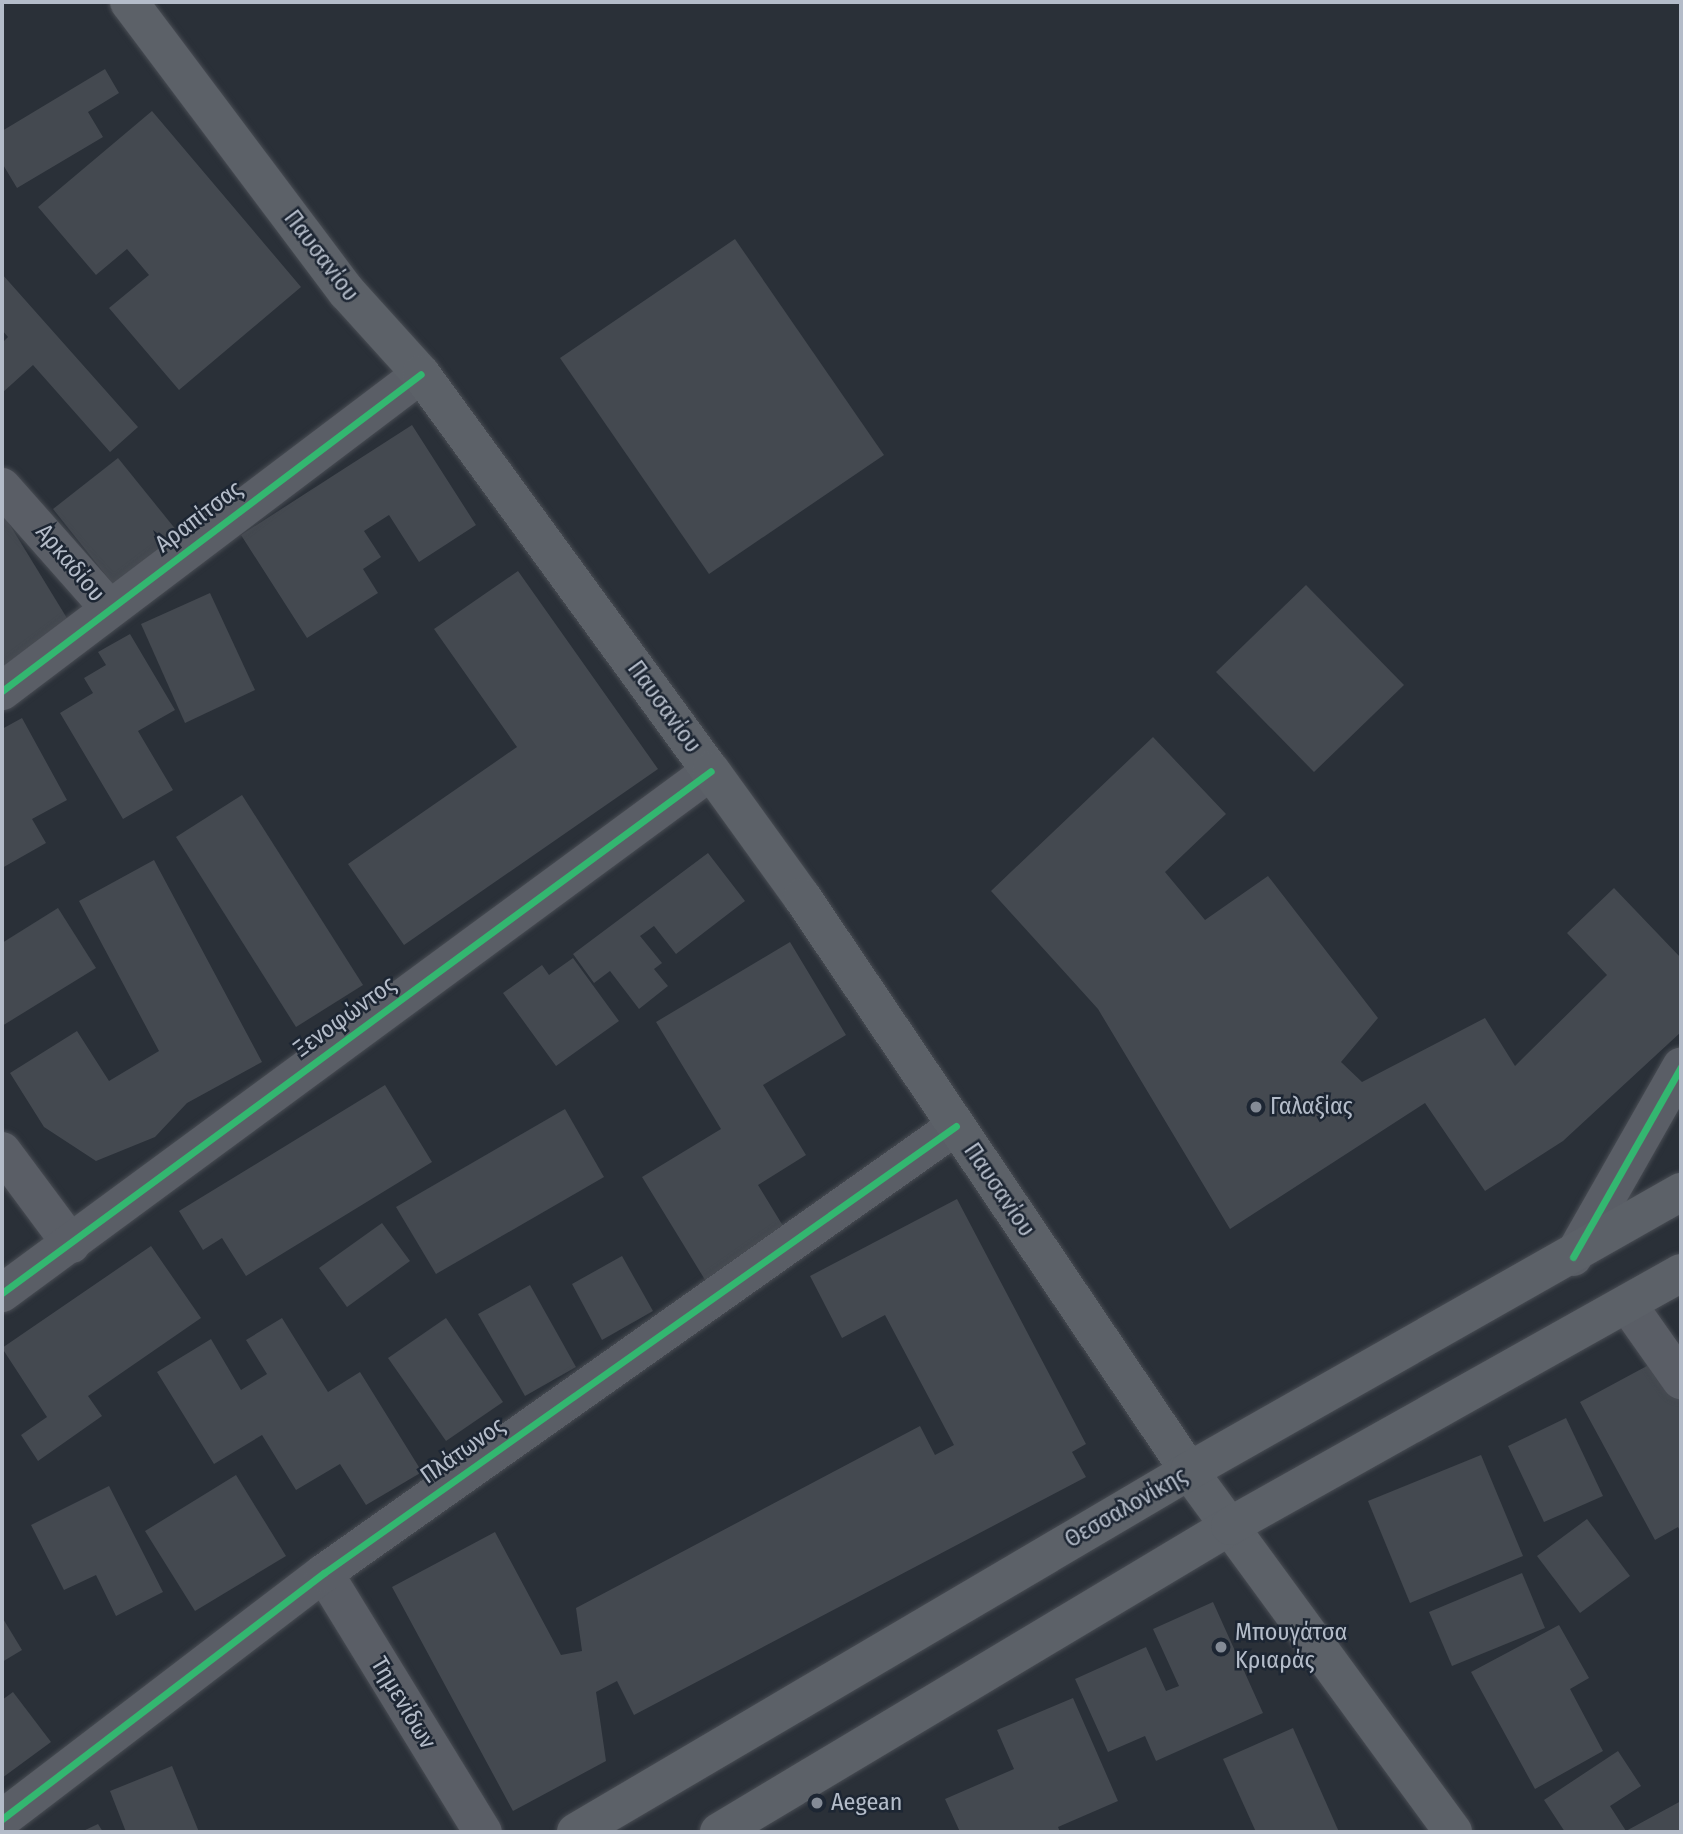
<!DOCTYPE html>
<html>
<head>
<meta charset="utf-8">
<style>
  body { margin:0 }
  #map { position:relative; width:1683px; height:1834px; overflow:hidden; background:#2a3038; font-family:"Fira Sans Condensed",sans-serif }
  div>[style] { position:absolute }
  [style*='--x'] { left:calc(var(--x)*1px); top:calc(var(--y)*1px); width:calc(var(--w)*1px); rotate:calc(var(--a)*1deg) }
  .building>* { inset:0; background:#444950 }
  .roads { filter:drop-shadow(0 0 2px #484c53) drop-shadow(0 0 2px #484c53) }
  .minor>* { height:38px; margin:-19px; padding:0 19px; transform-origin:19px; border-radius:19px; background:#5a5e66 }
  .major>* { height:38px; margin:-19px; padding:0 19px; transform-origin:19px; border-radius:19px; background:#5c6168 }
  .cycleway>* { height:7px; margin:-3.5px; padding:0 3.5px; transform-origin:3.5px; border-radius:3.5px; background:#33b770 }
  .dots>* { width:19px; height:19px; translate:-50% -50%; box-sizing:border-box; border:4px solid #1d2633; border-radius:50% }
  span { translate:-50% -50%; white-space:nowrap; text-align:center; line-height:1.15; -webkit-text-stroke:5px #1d2633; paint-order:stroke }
  .street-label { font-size:24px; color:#b4bcc9 }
  .poi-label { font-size:24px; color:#b4bcc9 }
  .left { translate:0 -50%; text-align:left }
  .frame { position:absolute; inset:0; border:4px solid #b4bcc9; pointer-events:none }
</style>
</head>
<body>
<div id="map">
  <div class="building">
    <i style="clip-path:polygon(105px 69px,119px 93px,88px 112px,103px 137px,17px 188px,2px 163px,2px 131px)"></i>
    <i style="clip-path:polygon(152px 111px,301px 287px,179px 390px,109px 308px,149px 275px,127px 249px,96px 275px,38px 207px)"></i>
    <i style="clip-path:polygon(735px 239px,884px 455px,709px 574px,560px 358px)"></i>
    <i style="clip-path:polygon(2px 274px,138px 427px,110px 452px,33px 365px,2px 393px,2px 343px,8px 337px,2px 330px)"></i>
    <i style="clip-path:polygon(412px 425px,476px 525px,419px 562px,389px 515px,364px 531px,381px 557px,363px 569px,378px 593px,307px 638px,241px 535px)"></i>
    <i style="clip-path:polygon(118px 458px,181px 536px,116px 588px,53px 509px)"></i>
    <i style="clip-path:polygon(2px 512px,73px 628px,2px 671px)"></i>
    <i style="clip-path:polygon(518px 571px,658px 769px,404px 945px,348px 864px,517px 747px,434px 629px)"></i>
    <i style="clip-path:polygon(1306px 585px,1404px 685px,1314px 772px,1216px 672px)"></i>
    <i style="clip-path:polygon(210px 593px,255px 690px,185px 723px,141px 624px)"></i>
    <i style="clip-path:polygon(130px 634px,175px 710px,138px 731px,173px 790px,123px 819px,60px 713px,93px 693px,84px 678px,106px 665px,98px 652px)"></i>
    <i style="clip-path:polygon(22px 718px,67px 800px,32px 819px,46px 843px,2px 868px,2px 729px)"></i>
    <i style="clip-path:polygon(1153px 737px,1226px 814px,1165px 872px,1205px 920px,1268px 876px,1378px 1018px,1341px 1062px,1362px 1082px,1485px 1018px,1515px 1066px,1607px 975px,1567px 933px,1614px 888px,1681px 958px,1681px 1032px,1563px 1141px,1485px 1191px,1425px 1103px,1230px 1229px,1098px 1009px,991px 891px)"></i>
    <i style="clip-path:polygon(242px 795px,363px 985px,296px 1027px,176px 837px)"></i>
    <i style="clip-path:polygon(708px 853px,745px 901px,676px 954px,654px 926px,640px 936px,662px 963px,654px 969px,668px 986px,639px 1009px,610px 971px,594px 983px,573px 954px)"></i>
    <i style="clip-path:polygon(154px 860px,262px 1062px,187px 1103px,155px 1137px,96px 1161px,44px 1127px,10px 1073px,77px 1031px,109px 1081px,159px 1051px,79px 901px)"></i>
    <i style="clip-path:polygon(58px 908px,96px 968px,2px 1026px,2px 943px)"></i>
    <i style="clip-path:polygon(790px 942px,846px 1035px,763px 1085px,806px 1155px,758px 1185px,791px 1239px,710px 1288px,642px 1177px,721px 1129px,656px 1022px)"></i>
    <i style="clip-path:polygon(573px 958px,619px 1021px,556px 1066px,503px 993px,542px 965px,549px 975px)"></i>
    <i style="clip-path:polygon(385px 1085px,432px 1162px,246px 1276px,222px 1238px,203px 1250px,179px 1211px)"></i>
    <i style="clip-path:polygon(565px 1109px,604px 1177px,436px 1274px,396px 1207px)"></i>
    <i style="clip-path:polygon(957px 1199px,1086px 1444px,1072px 1452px,1086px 1477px,634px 1715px,617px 1681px,596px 1692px,606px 1761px,513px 1811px,392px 1587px,495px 1532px,561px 1655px,582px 1651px,576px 1608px,920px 1426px,935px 1455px,954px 1445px,885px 1315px,842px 1338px,810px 1276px)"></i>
    <i style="clip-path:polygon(382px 1223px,410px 1261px,347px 1307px,319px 1268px)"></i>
    <i style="clip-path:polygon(151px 1246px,201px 1318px,88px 1396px,102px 1416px,38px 1461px,21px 1435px,47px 1417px,2px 1348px)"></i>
    <i style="clip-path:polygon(622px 1256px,653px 1311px,602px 1340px,572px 1284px)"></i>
    <i style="clip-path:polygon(530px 1285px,576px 1367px,525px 1396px,478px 1314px)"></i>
    <i style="clip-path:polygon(282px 1318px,328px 1392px,360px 1372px,422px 1472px,366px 1505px,340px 1464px,296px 1490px,262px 1435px,214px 1464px,157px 1372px,211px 1339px,241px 1390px,267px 1374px,246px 1340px)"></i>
    <i style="clip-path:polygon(446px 1318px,503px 1402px,446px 1441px,388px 1358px)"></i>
    <i style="clip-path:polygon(1658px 1360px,1681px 1402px,1681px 1533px,1678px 1527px,1655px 1540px,1580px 1402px)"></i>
    <i style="clip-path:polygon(1566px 1418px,1603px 1496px,1544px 1522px,1508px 1446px)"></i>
    <i style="clip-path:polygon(1481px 1455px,1523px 1556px,1410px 1603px,1368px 1501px)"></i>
    <i style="clip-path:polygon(236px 1475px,286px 1556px,195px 1611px,145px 1531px)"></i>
    <i style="clip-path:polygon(109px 1486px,163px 1592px,116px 1616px,96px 1575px,64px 1590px,31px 1525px)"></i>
    <i style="clip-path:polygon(1587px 1519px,1630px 1576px,1580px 1613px,1537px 1556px)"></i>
    <i style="clip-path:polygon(1522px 1573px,1545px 1628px,1452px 1666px,1429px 1612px)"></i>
    <i style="clip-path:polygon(1213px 1602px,1263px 1713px,1156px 1761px,1145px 1736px,1108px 1752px,1075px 1679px,1146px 1647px,1166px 1691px,1179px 1686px,1153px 1629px)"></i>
    <i style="clip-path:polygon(2px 1617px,22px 1650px,2px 1662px)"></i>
    <i style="clip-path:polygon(1559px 1625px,1589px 1678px,1570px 1689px,1603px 1751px,1535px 1789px,1471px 1672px)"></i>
    <i style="clip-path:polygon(13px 1692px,51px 1742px,2px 1778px,2px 1700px)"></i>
    <i style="clip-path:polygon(1073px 1698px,1118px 1801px,1058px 1827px,1060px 1832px,960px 1832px,945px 1799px,1014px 1769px,997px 1730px)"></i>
    <i style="clip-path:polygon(1293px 1728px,1339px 1832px,1256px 1832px,1223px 1759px)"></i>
    <i style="clip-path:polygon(1618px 1751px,1641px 1786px,1610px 1806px,1626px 1831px,1681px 1801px,1681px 1832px,1565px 1832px,1544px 1800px)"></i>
    <i style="clip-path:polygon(172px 1766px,199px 1832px,126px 1832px,110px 1791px)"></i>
    <i style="clip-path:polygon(98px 1824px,103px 1832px,81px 1832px)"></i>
  </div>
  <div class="roads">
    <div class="minor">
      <i style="--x:2;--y:487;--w:162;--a:48.5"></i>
      <i style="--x:2;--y:691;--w:525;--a:-37.11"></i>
      <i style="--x:2;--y:1151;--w:116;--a:53.4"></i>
      <i style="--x:1573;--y:1257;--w:219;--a:-60.4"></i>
      <i style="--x:2;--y:1293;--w:880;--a:-36.36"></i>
      <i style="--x:1628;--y:1305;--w:92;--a:54.8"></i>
      <i style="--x:324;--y:1573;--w:304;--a:58.5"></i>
      <i style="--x:2;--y:1819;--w:405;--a:-37.4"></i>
      <i style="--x:324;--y:1573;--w:774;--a:-35.27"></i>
    </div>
    <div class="major">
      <i style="--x:129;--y:2;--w:363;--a:53.1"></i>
      <i style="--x:347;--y:292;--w:110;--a:47.9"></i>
      <i style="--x:421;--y:374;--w:492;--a:53.9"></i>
      <i style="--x:711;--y:771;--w:155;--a:54.2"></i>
      <i style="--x:802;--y:897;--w:692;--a:56.01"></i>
      <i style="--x:1189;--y:1471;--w:447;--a:53.8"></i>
      <i style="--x:576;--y:1832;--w:711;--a:-30.49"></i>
      <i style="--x:1189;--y:1471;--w:566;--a:-29.56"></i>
      <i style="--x:719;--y:1832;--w:596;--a:-30.91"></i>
      <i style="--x:1230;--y:1526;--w:517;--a:-29.29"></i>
    </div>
  </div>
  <div class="cycleway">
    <i style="--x:2;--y:691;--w:525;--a:-37.11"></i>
    <i style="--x:1573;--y:1257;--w:219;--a:-60.4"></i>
    <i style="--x:2;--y:1293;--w:880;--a:-36.36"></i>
    <i style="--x:2;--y:1819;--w:405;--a:-37.4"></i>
    <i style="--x:324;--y:1573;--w:774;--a:-35.27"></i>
  </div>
  <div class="dots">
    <i style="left:1256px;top:1107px;background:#848b96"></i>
    <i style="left:1221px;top:1647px;background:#848b96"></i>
    <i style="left:817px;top:1803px;background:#848b96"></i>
  </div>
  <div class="street-label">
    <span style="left:321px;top:256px;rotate:53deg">Παυσανίου</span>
    <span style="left:199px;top:517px;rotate:-37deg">Αραπίτσας</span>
    <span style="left:70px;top:563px;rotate:50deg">Αρκαδίου</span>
    <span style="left:664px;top:707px;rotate:54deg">Παυσανίου</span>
    <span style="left:345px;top:1017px;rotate:-36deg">Ξενοφώντος</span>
    <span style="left:999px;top:1190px;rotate:56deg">Παυσανίου</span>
    <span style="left:463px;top:1451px;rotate:-35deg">Πλάτωνος</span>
    <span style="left:1126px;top:1508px;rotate:-30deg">Θεσσαλονίκης</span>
    <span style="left:403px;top:1703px;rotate:59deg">Τημενίδων</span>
  </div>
  <div class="poi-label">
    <span class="left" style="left:1270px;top:1107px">Γαλαξίας</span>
    <span class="left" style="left:1235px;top:1647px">Μπουγάτσα<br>Κριαράς</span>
    <span class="left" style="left:831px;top:1803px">Aegean</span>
  </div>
  <div class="frame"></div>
</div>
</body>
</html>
